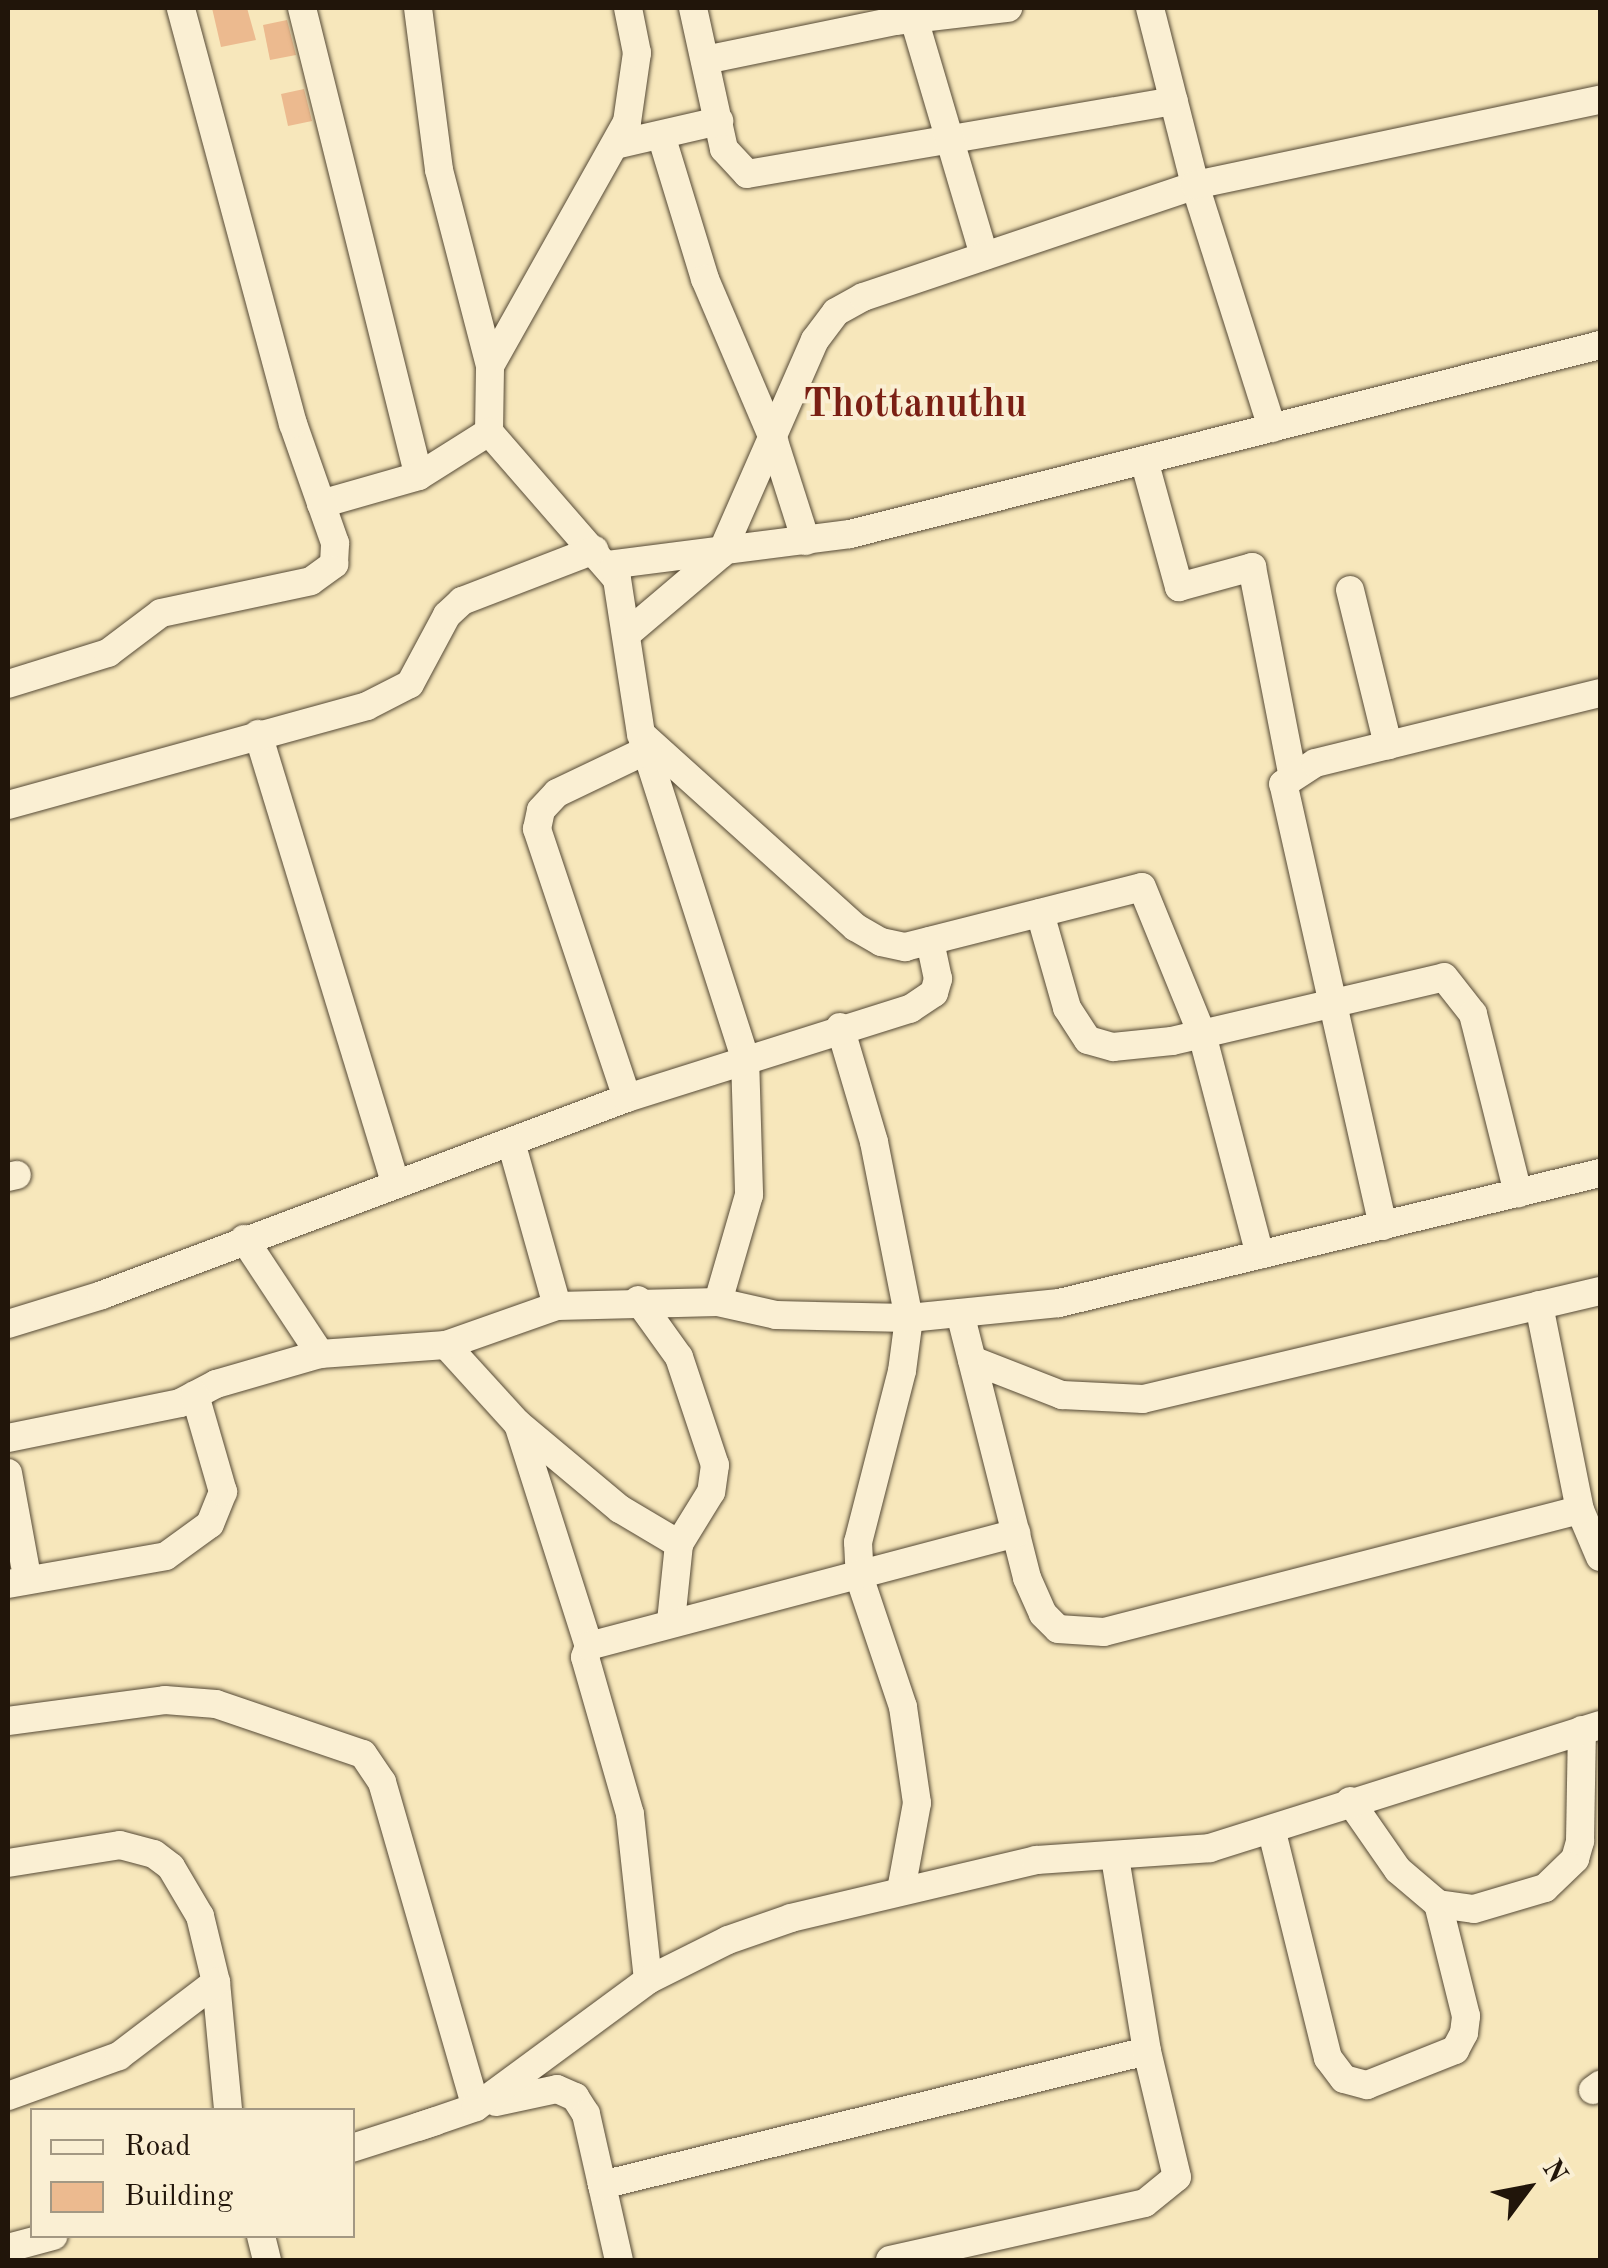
<!DOCTYPE html>
<html>
<head>
<meta charset="utf-8">
<style>
  body { margin:0 }
  #map { position:relative; width:1608px; height:2268px; overflow:hidden; background:#f7e7bb; font-family:"Old Standard TT",serif }
  div>[style] { position:absolute }
  [style*='--x'] { left:calc(var(--x)*1px); top:calc(var(--y)*1px); width:calc(var(--w)*1px); rotate:calc(var(--a)*1deg) }
  .building>* { inset:0; background:#ecba8f }
  .roads { filter:drop-shadow(0 0 2px #564a36) drop-shadow(0 0 2px #564a36) }
  .minor>* { height:28px; margin:-14px; padding:0 14px; transform-origin:14px; border-radius:14px; background:#faefd3 }
  span { translate:-50% -50%; white-space:nowrap; text-align:center; line-height:1.15; -webkit-text-stroke:8px #faefd3; paint-order:stroke }
  .district-label { font-size:40px; color:#7a1f14; font-weight:700 }
  .frame { position:absolute; inset:0; border:10px solid #21150a; pointer-events:none }
  .legend { position:absolute; left:30px; top:2108px; width:325px; height:130px; box-sizing:border-box; background:#faefd3; border:2px solid #a39883; margin:0; padding:12px 18px; list-style:none; font-size:30px; color:#21150a }
  .legend li { display:flex; align-items:center; gap:20px; height:50px }
  .legend b { width:50px; border:2px solid #a39883 }
  .north { position:absolute; left:1478px; top:2138px; width:100px; height:100px; -webkit-text-stroke:8px #faefd3; paint-order:stroke; rotate:58deg; font-size:28px; font-weight:700; line-height:40px; text-align:center; color:#21150a }
  .north::after { content:''; display:block; margin:auto; width:35px; height:45px; background:#21150a; clip-path:polygon(50% 0,100% 100%,50% 72%,0 100%) }
</style>
</head>
<body>
<div id="map">
  <div class="building">
    <i style="clip-path:polygon(212px 8px,247px 8px,256px 40px,221px 47px)"></i>
    <i style="clip-path:polygon(287px 20px,296px 55px,270px 60px,263px 25px)"></i>
    <i style="clip-path:polygon(304px 89px,312px 121px,288px 126px,281px 94px)"></i>
  </div>
  <div class="roads">
    <div class="minor">
      <i style="--x:302;--y:8;--w:482;--a:76"></i>
      <i style="--x:419;--y:476;--w:102;--a:164.1"></i>
      <i style="--x:418;--y:8;--w:163;--a:82.6"></i>
      <i style="--x:439;--y:170;--w:203;--a:75.4"></i>
      <i style="--x:693;--y:8;--w:144;--a:77.6"></i>
      <i style="--x:724;--y:149;--w:34;--a:47"></i>
      <i style="--x:747;--y:174;--w:433;--a:-9.7"></i>
      <i style="--x:1150;--y:8;--w:183;--a:75.7"></i>
      <i style="--x:1195;--y:185;--w:255;--a:72.4"></i>
      <i style="--x:914;--y:19;--w:247;--a:73.5"></i>
      <i style="--x:705;--y:60;--w:194;--a:-11.6"></i>
      <i style="--x:895;--y:21;--w:114;--a:-6.6"></i>
      <i style="--x:661;--y:135;--w:151;--a:73"></i>
      <i style="--x:705;--y:279;--w:176;--a:66.9"></i>
      <i style="--x:774;--y:441;--w:105;--a:72.3"></i>
      <i style="--x:619;--y:144;--w:103;--a:-13"></i>
      <i style="--x:489;--y:432;--w:66;--a:-89.1"></i>
      <i style="--x:490;--y:366;--w:280;--a:-60.7"></i>
      <i style="--x:627;--y:122;--w:70;--a:-81.8"></i>
      <i style="--x:637;--y:53;--w:46;--a:-101.3"></i>
      <i style="--x:1144;--y:460;--w:132;--a:74.6"></i>
      <i style="--x:1179;--y:587;--w:76;--a:-15.3"></i>
      <i style="--x:1252;--y:567;--w:209;--a:79"></i>
      <i style="--x:419;--y:476;--w:83;--a:-32.2"></i>
      <i style="--x:489;--y:432;--w:195;--a:49"></i>
      <i style="--x:617;--y:579;--w:157;--a:81.2"></i>
      <i style="--x:641;--y:734;--w:339;--a:72.2"></i>
      <i style="--x:745;--y:1057;--w:138;--a:88.3"></i>
      <i style="--x:749;--y:1195;--w:111;--a:106.2"></i>
      <i style="--x:608;--y:565;--w:244;--a:-7.3"></i>
      <i style="--x:850;--y:534;--w:773;--a:-14.14"></i>
      <i style="--x:1350;--y:590;--w:160;--a:76.2"></i>
      <i style="--x:629;--y:632;--w:121;--a:-40.3"></i>
      <i style="--x:721;--y:554;--w:234;--a:-66.3"></i>
      <i style="--x:815;--y:340;--w:35;--a:-53"></i>
      <i style="--x:836;--y:312;--w:31;--a:-29"></i>
      <i style="--x:863;--y:297;--w:350;--a:-18.6"></i>
      <i style="--x:1195;--y:185;--w:414;--a:-11.9"></i>
      <i style="--x:8;--y:684;--w:105;--a:-17.2"></i>
      <i style="--x:108;--y:653;--w:66;--a:-37"></i>
      <i style="--x:161;--y:613;--w:153;--a:-12"></i>
      <i style="--x:311;--y:581;--w:29;--a:-36"></i>
      <i style="--x:334;--y:564;--w:21;--a:-87"></i>
      <i style="--x:335;--y:543;--w:126;--a:-109.4"></i>
      <i style="--x:293;--y:424;--w:431;--a:-105.1"></i>
      <i style="--x:258;--y:734;--w:469;--a:73"></i>
      <i style="--x:642;--y:735;--w:287;--a:42"></i>
      <i style="--x:855;--y:927;--w:30;--a:30"></i>
      <i style="--x:881;--y:942;--w:25;--a:12"></i>
      <i style="--x:905;--y:947;--w:244;--a:-14.2"></i>
      <i style="--x:1142;--y:887;--w:159;--a:67.8"></i>
      <i style="--x:1202;--y:1034;--w:228;--a:75.3"></i>
      <i style="--x:8;--y:805;--w:372;--a:-15.4"></i>
      <i style="--x:367;--y:706;--w:48;--a:-27.1"></i>
      <i style="--x:410;--y:684;--w:78;--a:-61.8"></i>
      <i style="--x:447;--y:615;--w:21;--a:-43"></i>
      <i style="--x:462;--y:601;--w:142;--a:-21.1"></i>
      <i style="--x:1040;--y:913;--w:99;--a:74.1"></i>
      <i style="--x:1067;--y:1008;--w:38;--a:57"></i>
      <i style="--x:1088;--y:1040;--w:26;--a:16"></i>
      <i style="--x:1113;--y:1047;--w:59;--a:-5.8"></i>
      <i style="--x:1172;--y:1041;--w:279;--a:-13.2"></i>
      <i style="--x:1444;--y:977;--w:47;--a:51.9"></i>
      <i style="--x:1473;--y:1014;--w:185;--a:75.9"></i>
      <i style="--x:840;--y:1027;--w:120;--a:73.5"></i>
      <i style="--x:874;--y:1142;--w:179;--a:78.8"></i>
      <i style="--x:909;--y:1318;--w:53;--a:97.5"></i>
      <i style="--x:902;--y:1371;--w:177;--a:104.4"></i>
      <i style="--x:858;--y:1542;--w:37;--a:87"></i>
      <i style="--x:860;--y:1579;--w:135;--a:71.4"></i>
      <i style="--x:903;--y:1707;--w:97;--a:81.7"></i>
      <i style="--x:917;--y:1803;--w:88;--a:100.4"></i>
      <i style="--x:627;--y:1098;--w:284;--a:-108.5"></i>
      <i style="--x:537;--y:829;--w:19;--a:-78"></i>
      <i style="--x:541;--y:810;--w:23;--a:-47"></i>
      <i style="--x:557;--y:793;--w:100;--a:-25.5"></i>
      <i style="--x:511;--y:1142;--w:170;--a:74.3"></i>
      <i style="--x:8;--y:1177;--w:9;--a:-13"></i>
      <i style="--x:1383;--y:1226;--w:453;--a:-102.7"></i>
      <i style="--x:1283;--y:784;--w:38;--a:-33"></i>
      <i style="--x:1315;--y:763;--w:293;--a:-13.8"></i>
      <i style="--x:244;--y:1239;--w:138;--a:56.5"></i>
      <i style="--x:638;--y:1300;--w:70;--a:54.3"></i>
      <i style="--x:679;--y:1357;--w:114;--a:71.6"></i>
      <i style="--x:715;--y:1465;--w:27;--a:98"></i>
      <i style="--x:711;--y:1492;--w:61;--a:121.6"></i>
      <i style="--x:679;--y:1544;--w:78;--a:95.9"></i>
      <i style="--x:1539;--y:1305;--w:209;--a:78.7"></i>
      <i style="--x:1580;--y:1510;--w:51;--a:66.9"></i>
      <i style="--x:960;--y:1313;--w:273;--a:75.8"></i>
      <i style="--x:1027;--y:1578;--w:39;--a:66"></i>
      <i style="--x:1043;--y:1614;--w:21;--a:45"></i>
      <i style="--x:1058;--y:1629;--w:46;--a:3.7"></i>
      <i style="--x:1104;--y:1632;--w:491;--a:-14.4"></i>
      <i style="--x:8;--y:1324;--w:98;--a:-17.1"></i>
      <i style="--x:102;--y:1295;--w:561;--a:-20.57"></i>
      <i style="--x:627;--y:1098;--w:297;--a:-17.5"></i>
      <i style="--x:910;--y:1009;--w:29;--a:-34"></i>
      <i style="--x:934;--y:993;--w:15;--a:-74"></i>
      <i style="--x:938;--y:979;--w:39;--a:-102"></i>
      <i style="--x:446;--y:1345;--w:105;--a:47.7"></i>
      <i style="--x:517;--y:1423;--w:134;--a:39.9"></i>
      <i style="--x:620;--y:1509;--w:69;--a:30.7"></i>
      <i style="--x:972;--y:1360;--w:97;--a:21.3"></i>
      <i style="--x:1062;--y:1395;--w:81;--a:2.8"></i>
      <i style="--x:1143;--y:1399;--w:470;--a:-13.3"></i>
      <i style="--x:518;--y:1424;--w:233;--a:72.3"></i>
      <i style="--x:8;--y:1438;--w:176;--a:-11.5"></i>
      <i style="--x:180;--y:1403;--w:41;--a:-27.8"></i>
      <i style="--x:216;--y:1384;--w:108;--a:-16.1"></i>
      <i style="--x:320;--y:1354;--w:126;--a:-4.1"></i>
      <i style="--x:446;--y:1345;--w:118;--a:-19.4"></i>
      <i style="--x:557;--y:1306;--w:161;--a:-1.4"></i>
      <i style="--x:718;--y:1302;--w:59;--a:12.6"></i>
      <i style="--x:776;--y:1315;--w:133;--a:1.3"></i>
      <i style="--x:909;--y:1318;--w:151;--a:-5.7"></i>
      <i style="--x:1059;--y:1303;--w:556;--a:-13.51"></i>
      <i style="--x:8;--y:1473;--w:106;--a:79.6"></i>
      <i style="--x:8;--y:1584;--w:160;--a:-10"></i>
      <i style="--x:166;--y:1556;--w:54;--a:-36"></i>
      <i style="--x:210;--y:1524;--w:35;--a:-68"></i>
      <i style="--x:223;--y:1492;--w:101;--a:-106.1"></i>
      <i style="--x:8;--y:1721;--w:158;--a:-7.6"></i>
      <i style="--x:165;--y:1700;--w:51;--a:4.5"></i>
      <i style="--x:216;--y:1704;--w:155;--a:18.8"></i>
      <i style="--x:363;--y:1754;--w:34;--a:56"></i>
      <i style="--x:382;--y:1782;--w:338;--a:73.9"></i>
      <i style="--x:1350;--y:1801;--w:84;--a:55.2"></i>
      <i style="--x:1398;--y:1870;--w:52;--a:40.4"></i>
      <i style="--x:1438;--y:1904;--w:36;--a:8"></i>
      <i style="--x:1474;--y:1909;--w:74;--a:-16.5"></i>
      <i style="--x:1545;--y:1888;--w:42;--a:-44"></i>
      <i style="--x:1575;--y:1859;--w:19;--a:-74"></i>
      <i style="--x:1580;--y:1841;--w:111;--a:-89"></i>
      <i style="--x:1272;--y:1832;--w:233;--a:76.1"></i>
      <i style="--x:1328;--y:2058;--w:26;--a:53"></i>
      <i style="--x:1344;--y:2079;--w:24;--a:15"></i>
      <i style="--x:1367;--y:2085;--w:95;--a:-21.7"></i>
      <i style="--x:1455;--y:2050;--w:19;--a:-62"></i>
      <i style="--x:1464;--y:2033;--w:17;--a:-83"></i>
      <i style="--x:1466;--y:2016;--w:115;--a:-104"></i>
      <i style="--x:8;--y:1863;--w:113;--a:-9.1"></i>
      <i style="--x:120;--y:1845;--w:35;--a:15"></i>
      <i style="--x:154;--y:1854;--w:21;--a:37"></i>
      <i style="--x:171;--y:1867;--w:57;--a:59.4"></i>
      <i style="--x:200;--y:1916;--w:68;--a:76.4"></i>
      <i style="--x:216;--y:1982;--w:129;--a:84.6"></i>
      <i style="--x:648;--y:1980;--w:167;--a:-96.2"></i>
      <i style="--x:630;--y:1814;--w:163;--a:-106"></i>
      <i style="--x:585;--y:1657;--w:12;--a:-70"></i>
      <i style="--x:589;--y:1646;--w:442;--a:-14.8"></i>
      <i style="--x:1593;--y:2090;--w:9;--a:-36"></i>
      <i style="--x:8;--y:2096;--w:118;--a:-19.8"></i>
      <i style="--x:119;--y:2056;--w:122;--a:-37.3"></i>
      <i style="--x:496;--y:2102;--w:62;--a:-12"></i>
      <i style="--x:557;--y:2089;--w:20;--a:24"></i>
      <i style="--x:575;--y:2097;--w:20;--a:57"></i>
      <i style="--x:586;--y:2114;--w:150;--a:77.3"></i>
      <i style="--x:418;--y:2127;--w:61;--a:-19"></i>
      <i style="--x:476;--y:2107;--w:214;--a:-36.4"></i>
      <i style="--x:648;--y:1980;--w:89;--a:-26.6"></i>
      <i style="--x:728;--y:1940;--w:67;--a:-19.2"></i>
      <i style="--x:791;--y:1918;--w:252;--a:-13.3"></i>
      <i style="--x:1036;--y:1860;--w:174;--a:-3.9"></i>
      <i style="--x:1210;--y:1848;--w:409;--a:-17.5"></i>
      <i style="--x:352;--y:2148;--w:88;--a:-17.8"></i>
      <i style="--x:602;--y:2185;--w:561;--a:-13.81"></i>
      <i style="--x:261;--y:2236;--w:25;--a:76"></i>
      <i style="--x:8;--y:2248;--w:47;--a:-14.9"></i>
      <i style="--x:890;--y:2260;--w:261;--a:-12.6"></i>
      <i style="--x:1145;--y:2203;--w:41;--a:-39.1"></i>
      <i style="--x:1177;--y:2177;--w:130;--a:-103.4"></i>
      <i style="--x:1147;--y:2051;--w:197;--a:-99.4"></i>
    </div>
  </div>
  <div class="district-label">
    <span style="left:915px;top:406px">Thottanuthu</span>
  </div>
  <div class="frame"></div>
  <ul class="legend">
  <li><b style="height:12px;background:#faefd3"></b>Road</li>
  <li><b style="height:28px;background:#ecba8f"></b>Building</li>
  </ul>
  <div class="north">N</div>
</div>
</body>
</html>
